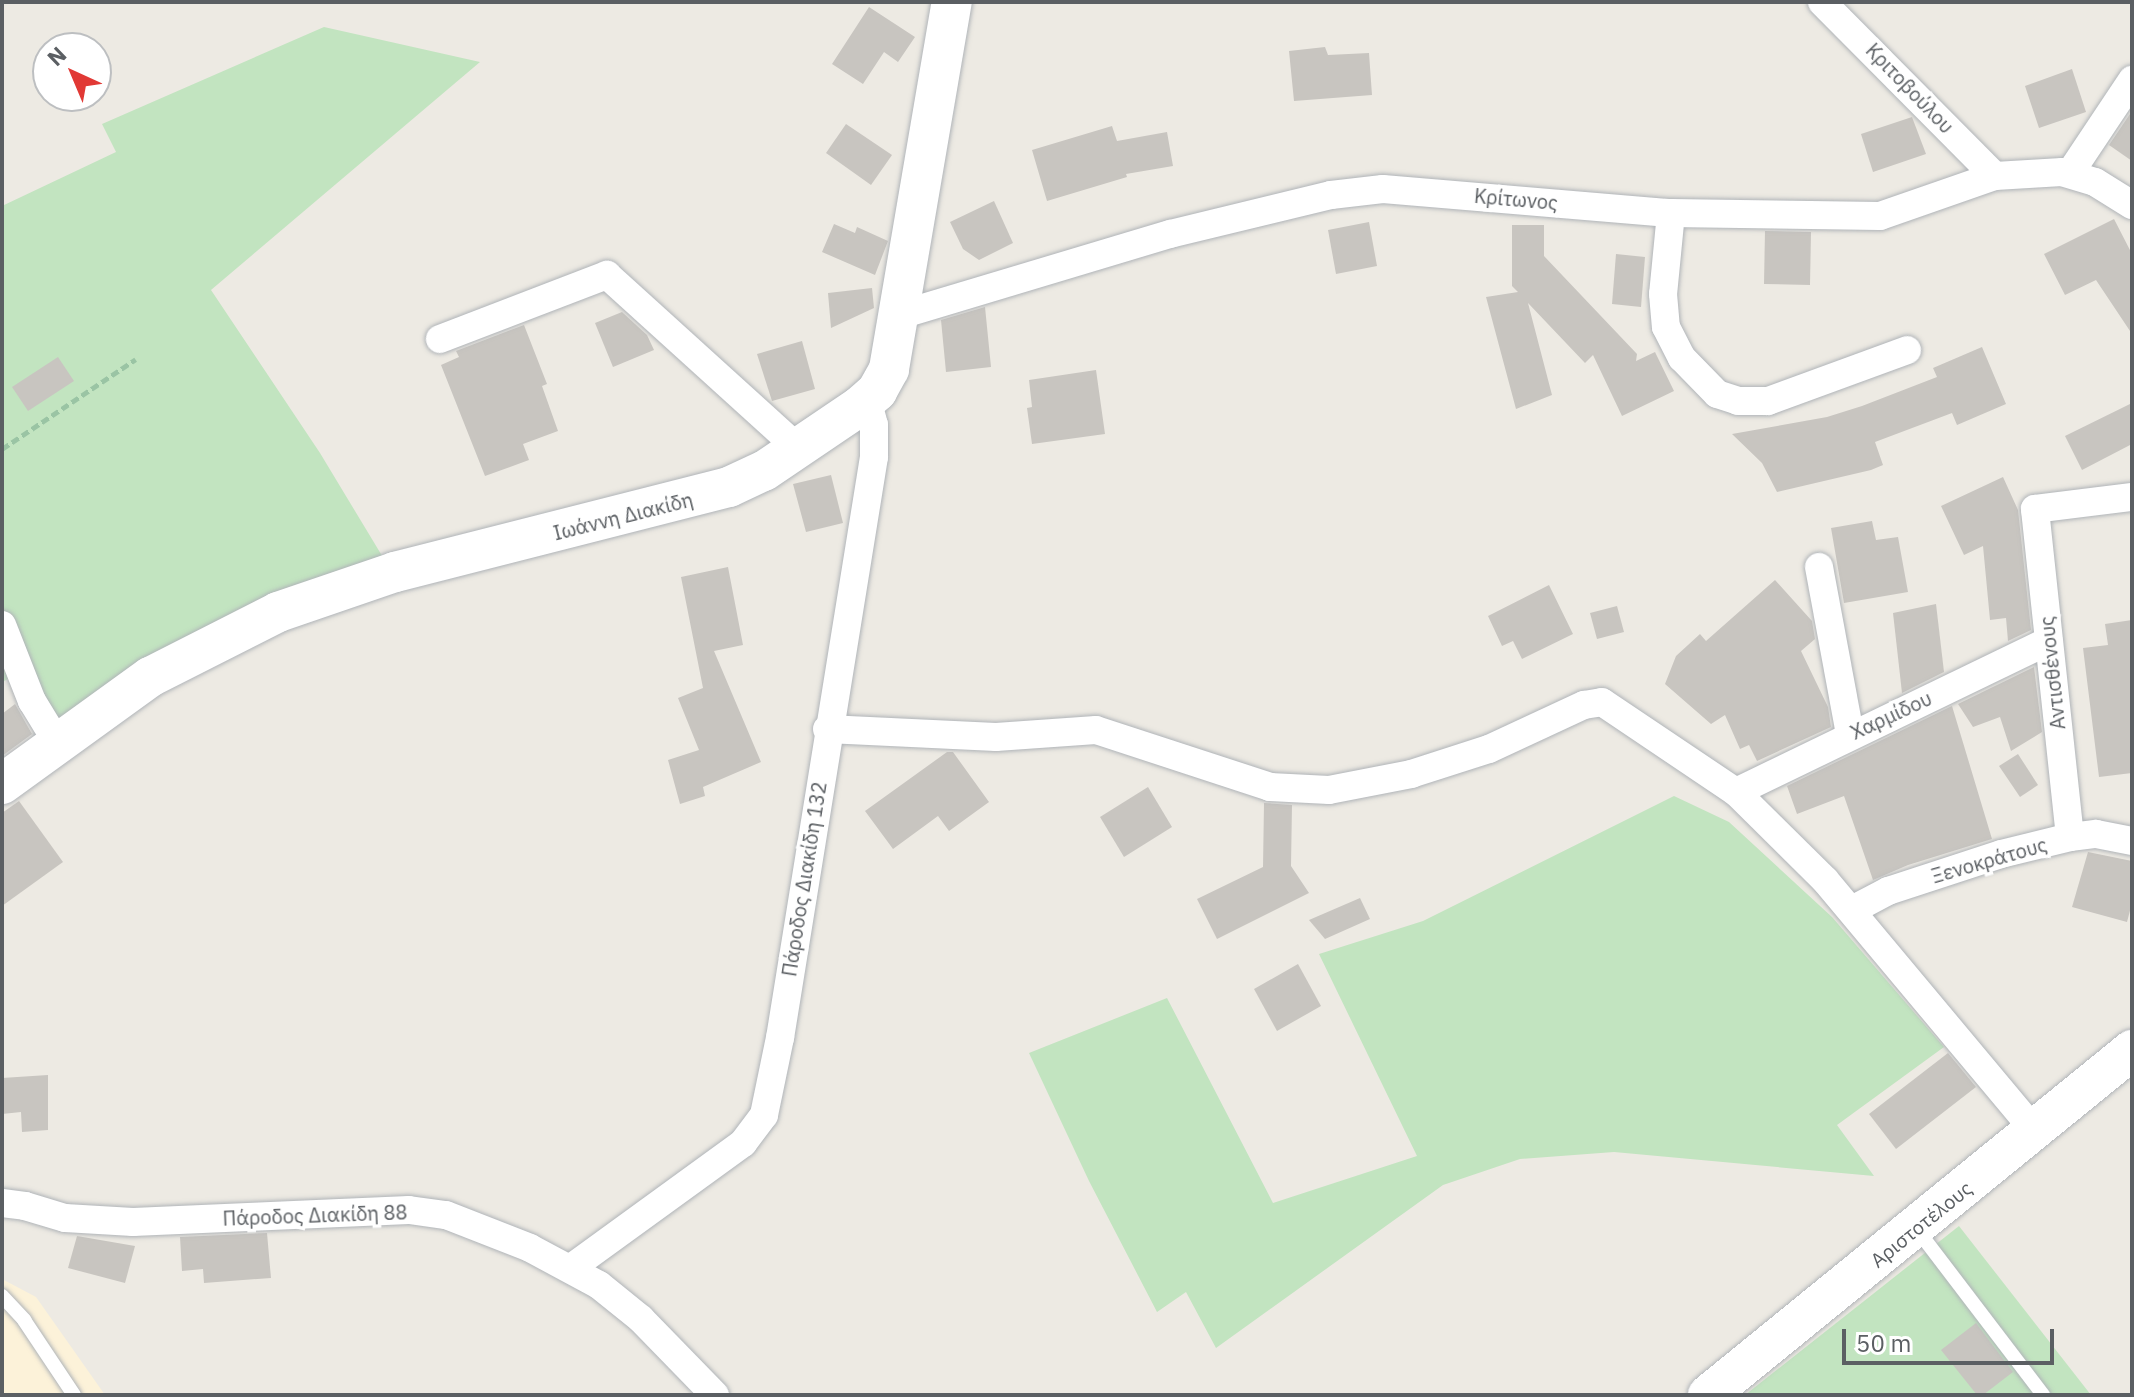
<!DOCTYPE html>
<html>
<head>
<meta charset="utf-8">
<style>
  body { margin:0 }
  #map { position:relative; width:2134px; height:1397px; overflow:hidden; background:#edeae3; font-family:"IBM Plex Sans",sans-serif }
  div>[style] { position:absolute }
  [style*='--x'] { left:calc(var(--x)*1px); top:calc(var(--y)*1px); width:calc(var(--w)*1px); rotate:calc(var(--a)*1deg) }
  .commercial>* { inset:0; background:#fcf2d9 }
  .green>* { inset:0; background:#c2e4c0 }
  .building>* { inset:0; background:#c8c5c0 }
  .path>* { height:5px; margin-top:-2.5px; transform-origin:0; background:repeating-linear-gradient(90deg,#9ac4a4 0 8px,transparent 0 12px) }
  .roads { filter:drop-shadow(0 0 2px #b0b4b8) drop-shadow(0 0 2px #b0b4b8) }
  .lane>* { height:14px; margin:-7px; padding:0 7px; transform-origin:7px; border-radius:7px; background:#fff }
  .street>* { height:28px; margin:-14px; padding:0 14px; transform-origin:14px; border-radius:14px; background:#fff }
  .secondary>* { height:40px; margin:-20px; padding:0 20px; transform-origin:20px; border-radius:20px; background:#fff }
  span { translate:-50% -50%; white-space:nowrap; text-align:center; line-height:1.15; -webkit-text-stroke:7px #fff; paint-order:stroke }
  .street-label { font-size:20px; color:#5b5f63 }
  .frame { position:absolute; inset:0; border:4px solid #5b5f63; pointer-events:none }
  .north { position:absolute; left:32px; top:32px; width:80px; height:80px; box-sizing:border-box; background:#fff; border:2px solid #bdbfc1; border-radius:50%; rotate:316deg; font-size:22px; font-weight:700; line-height:32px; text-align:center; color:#5b5f63 }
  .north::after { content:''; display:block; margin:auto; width:28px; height:36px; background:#e13935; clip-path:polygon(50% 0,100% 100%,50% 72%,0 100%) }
  .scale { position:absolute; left:1842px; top:1329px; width:212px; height:36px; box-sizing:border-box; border:4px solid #5b5f63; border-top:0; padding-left:10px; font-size:24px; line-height:28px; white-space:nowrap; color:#5b5f63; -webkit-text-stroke:6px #fff; paint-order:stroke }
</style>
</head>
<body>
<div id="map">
  <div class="commercial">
    <i style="clip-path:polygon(2px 1279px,36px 1297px,105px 1395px,2px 1395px)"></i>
  </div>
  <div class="green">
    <i style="clip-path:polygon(324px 27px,480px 62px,211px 290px,320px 453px,387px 564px,47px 741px,8px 679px,2px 682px,2px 206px,116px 152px,102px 124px)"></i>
    <i style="clip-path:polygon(1674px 796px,1729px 822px,1832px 917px,1944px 1047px,1837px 1125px,1874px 1176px,1614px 1152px,1520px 1159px,1443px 1185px,1216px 1348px,1186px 1292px,1157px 1312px,1089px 1181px,1029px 1053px,1167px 998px,1273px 1203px,1417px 1156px,1319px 954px,1423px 921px)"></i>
    <i style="clip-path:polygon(1959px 1226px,2091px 1395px,1745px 1395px)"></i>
  </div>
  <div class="building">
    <i style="clip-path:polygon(869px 7px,915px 37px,898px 62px,884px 52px,863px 84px,832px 64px)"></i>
    <i style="clip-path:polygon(1325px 47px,1328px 55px,1369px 53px,1372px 95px,1294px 101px,1289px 51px)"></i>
    <i style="clip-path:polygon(2072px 69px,2086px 112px,2039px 128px,2025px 86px)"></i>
    <i style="clip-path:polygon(2132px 111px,2132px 161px,2109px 145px)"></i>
    <i style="clip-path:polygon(1912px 117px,1926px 154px,1873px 172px,1861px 134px)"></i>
    <i style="clip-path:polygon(846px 124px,892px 155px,871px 185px,826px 153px)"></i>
    <i style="clip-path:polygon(1112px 126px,1117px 141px,1167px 132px,1173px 166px,1126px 174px,1127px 177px,1047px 201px,1032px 150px)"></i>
    <i style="clip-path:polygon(994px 201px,1013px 243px,979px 260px,963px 249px,950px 222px)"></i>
    <i style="clip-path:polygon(2114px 219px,2132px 254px,2132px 334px,2096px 280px,2065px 295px,2044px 254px)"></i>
    <i style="clip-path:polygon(1369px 222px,1377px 266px,1336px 274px,1328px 230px)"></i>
    <i style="clip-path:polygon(834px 224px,855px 233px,857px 227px,888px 241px,875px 275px,822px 252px)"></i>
    <i style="clip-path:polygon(1512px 225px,1544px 225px,1544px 256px,1637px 354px,1636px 361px,1655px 352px,1674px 391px,1622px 416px,1593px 355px,1585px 363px,1528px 303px,1552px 395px,1516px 409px,1486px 297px,1518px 292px,1512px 286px)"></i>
    <i style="clip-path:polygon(1765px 231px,1811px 232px,1810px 285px,1764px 284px)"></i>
    <i style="clip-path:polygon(1616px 254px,1645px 257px,1641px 307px,1612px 304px)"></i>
    <i style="clip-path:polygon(872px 288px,874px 308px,831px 328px,828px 293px)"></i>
    <i style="clip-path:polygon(985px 307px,991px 367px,946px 372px,941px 320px)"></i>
    <i style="clip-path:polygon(622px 312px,647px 335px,654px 350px,613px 367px,595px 323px)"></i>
    <i style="clip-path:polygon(524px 325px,547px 384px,542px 386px,558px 431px,523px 444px,529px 460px,485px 476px,441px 365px,459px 357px,456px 351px)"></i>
    <i style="clip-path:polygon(802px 341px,815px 389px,772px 401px,757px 354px)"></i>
    <i style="clip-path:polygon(1982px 347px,2006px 404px,1957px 425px,1952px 413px,1875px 442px,1883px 465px,1871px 470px,1777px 492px,1762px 463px,1732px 434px,1827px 417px,1862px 406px,1937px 377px,1933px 368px)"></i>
    <i style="clip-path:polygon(58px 357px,74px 381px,28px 411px,12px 387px)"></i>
    <i style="clip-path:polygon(1096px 370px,1105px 434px,1032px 444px,1027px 408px,1032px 407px,1029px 380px)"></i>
    <i style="clip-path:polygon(2132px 403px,2132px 444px,2082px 470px,2065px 436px)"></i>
    <i style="clip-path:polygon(831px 475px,843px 523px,806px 532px,793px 484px)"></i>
    <i style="clip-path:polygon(2003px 477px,2018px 510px,2031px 630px,2008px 641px,2006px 618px,1990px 620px,1983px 546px,1964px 555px,1941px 506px)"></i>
    <i style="clip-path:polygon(1872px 521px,1876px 540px,1898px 537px,1908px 592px,1844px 603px,1831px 528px)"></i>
    <i style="clip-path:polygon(728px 567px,743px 645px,714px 651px,761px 762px,703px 787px,705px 796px,680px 804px,668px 760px,699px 750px,678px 698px,703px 688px,681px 577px)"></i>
    <i style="clip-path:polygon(1775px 580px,1812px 621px,1815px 639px,1801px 651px,1828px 707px,1831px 727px,1757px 761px,1749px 745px,1740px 749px,1725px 715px,1711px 724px,1665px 684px,1676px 656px,1700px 634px,1706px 641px)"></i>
    <i style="clip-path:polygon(1549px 585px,1573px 634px,1522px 659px,1513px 641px,1502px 646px,1488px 616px)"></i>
    <i style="clip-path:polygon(1936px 604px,1944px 672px,1902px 693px,1893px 613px)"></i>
    <i style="clip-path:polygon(1617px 606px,1624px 632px,1597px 639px,1590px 613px)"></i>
    <i style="clip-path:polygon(2132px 620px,2132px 773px,2099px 777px,2083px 648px,2108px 645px,2105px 624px)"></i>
    <i style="clip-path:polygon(2034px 667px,2042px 732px,2011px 751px,2000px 717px,1973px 727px,1958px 704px)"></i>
    <i style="clip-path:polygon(15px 704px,32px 734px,2px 756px,2px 714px)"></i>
    <i style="clip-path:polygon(1952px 706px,1992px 839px,1908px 865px,1873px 880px,1844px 796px,1797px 814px,1787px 786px)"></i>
    <i style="clip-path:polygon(947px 752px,953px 752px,989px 802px,949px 831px,938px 816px,893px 849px,865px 811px)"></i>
    <i style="clip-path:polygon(2018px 754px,2038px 785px,2020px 797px,1999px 766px)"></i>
    <i style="clip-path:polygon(1148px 787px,1172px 827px,1124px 857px,1100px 817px)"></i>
    <i style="clip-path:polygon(19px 801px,63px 862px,2px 906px,2px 813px)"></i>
    <i style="clip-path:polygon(1264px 803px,1292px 805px,1291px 866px,1309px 893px,1217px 939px,1197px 899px,1263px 867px)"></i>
    <i style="clip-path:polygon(2088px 852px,2132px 861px,2132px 903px,2127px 922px,2072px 907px)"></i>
    <i style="clip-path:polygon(1360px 898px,1370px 919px,1325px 939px,1309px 920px)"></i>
    <i style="clip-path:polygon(1298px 964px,1321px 1006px,1277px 1031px,1254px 989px)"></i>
    <i style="clip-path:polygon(1948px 1053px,1976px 1087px,1896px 1149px,1869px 1114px)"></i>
    <i style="clip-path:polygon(48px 1075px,48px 1130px,22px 1132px,21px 1112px,2px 1114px,2px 1078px)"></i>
    <i style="clip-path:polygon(267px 1233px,271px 1278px,204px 1283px,203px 1269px,182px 1271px,180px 1237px)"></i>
    <i style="clip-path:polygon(77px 1236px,135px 1246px,125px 1283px,68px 1268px)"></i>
    <i style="clip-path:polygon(1976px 1323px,2013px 1372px,1983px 1395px,1977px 1395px,1941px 1350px)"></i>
  </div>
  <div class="path">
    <i style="--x:2;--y:449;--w:161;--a:-33.9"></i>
  </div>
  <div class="roads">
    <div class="lane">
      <i style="--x:1916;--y:1228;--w:210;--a:52.7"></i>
      <i style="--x:2;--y:1296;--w:33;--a:47"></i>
      <i style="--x:24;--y:1320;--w:90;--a:56.3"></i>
    </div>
    <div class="street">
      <i style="--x:1822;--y:2;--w:245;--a:45.2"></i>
      <i style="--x:2070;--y:173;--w:112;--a:-56.3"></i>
      <i style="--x:1671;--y:213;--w:81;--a:95.6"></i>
      <i style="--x:1663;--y:294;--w:33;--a:85"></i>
      <i style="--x:1666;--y:327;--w:35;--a:63"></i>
      <i style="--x:1682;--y:358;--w:50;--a:45.8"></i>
      <i style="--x:1717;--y:394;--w:22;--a:18"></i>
      <i style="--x:1738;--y:401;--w:30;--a:0"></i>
      <i style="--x:1768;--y:401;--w:148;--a:-20.1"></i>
      <i style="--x:900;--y:315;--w:282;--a:-16.7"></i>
      <i style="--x:1170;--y:234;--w:166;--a:-13.6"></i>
      <i style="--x:1331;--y:195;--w:52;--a:-6.6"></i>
      <i style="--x:1383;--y:189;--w:289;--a:4.8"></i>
      <i style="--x:1671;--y:213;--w:209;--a:0.8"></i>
      <i style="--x:1880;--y:216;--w:122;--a:-19.2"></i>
      <i style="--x:1995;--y:176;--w:67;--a:-3.4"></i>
      <i style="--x:2062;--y:172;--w:34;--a:17"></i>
      <i style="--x:2095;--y:182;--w:44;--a:31.9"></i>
      <i style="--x:440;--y:339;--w:179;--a:-21"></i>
      <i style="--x:607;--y:275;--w:259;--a:42.2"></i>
      <i style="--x:1819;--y:567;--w:171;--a:79.5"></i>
      <i style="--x:2;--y:625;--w:82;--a:68.5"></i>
      <i style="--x:32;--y:701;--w:48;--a:58.6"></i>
      <i style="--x:827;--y:729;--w:169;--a:2.7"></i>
      <i style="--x:996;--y:737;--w:100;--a:-4"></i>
      <i style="--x:1096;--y:730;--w:183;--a:18.1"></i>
      <i style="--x:1270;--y:787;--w:59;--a:2.9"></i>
      <i style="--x:1329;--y:790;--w:84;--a:-11"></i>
      <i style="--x:1411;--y:774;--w:82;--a:-17.8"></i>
      <i style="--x:1489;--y:749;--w:105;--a:-24.9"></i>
      <i style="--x:1584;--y:705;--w:18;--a:-9"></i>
      <i style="--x:1602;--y:702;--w:161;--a:33.9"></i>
      <i style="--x:1736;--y:792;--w:125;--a:44.7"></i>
      <i style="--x:1825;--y:880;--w:327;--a:50.1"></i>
      <i style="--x:1736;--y:792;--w:347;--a:-25.8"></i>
      <i style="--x:2070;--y:837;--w:330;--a:-96.1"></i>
      <i style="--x:2035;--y:509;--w:98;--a:-7.1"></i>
      <i style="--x:1852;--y:910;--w:41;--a:-27.8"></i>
      <i style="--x:1888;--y:891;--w:119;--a:-18.1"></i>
      <i style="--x:2001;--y:854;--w:71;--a:-13.8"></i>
      <i style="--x:2070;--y:837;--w:26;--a:-7"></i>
      <i style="--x:2096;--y:834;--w:37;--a:11"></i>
      <i style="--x:2;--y:1203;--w:23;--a:7"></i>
      <i style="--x:25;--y:1206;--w:42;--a:16.7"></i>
      <i style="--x:65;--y:1218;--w:68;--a:3.4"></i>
      <i style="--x:133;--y:1222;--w:276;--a:-2.5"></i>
      <i style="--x:409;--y:1210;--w:37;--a:8"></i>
      <i style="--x:446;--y:1215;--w:90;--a:21.4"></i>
      <i style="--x:530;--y:1248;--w:78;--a:28.2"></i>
      <i style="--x:599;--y:1285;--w:54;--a:39"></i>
      <i style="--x:641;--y:1319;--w:106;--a:45.8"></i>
      <i style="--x:571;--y:1268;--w:213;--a:-36"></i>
      <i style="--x:743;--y:1143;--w:35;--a:-53"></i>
      <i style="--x:764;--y:1115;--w:79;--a:-78.3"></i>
      <i style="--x:780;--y:1038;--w:589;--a:-80.81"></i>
      <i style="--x:874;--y:457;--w:32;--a:-90"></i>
      <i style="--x:874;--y:425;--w:27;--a:-105"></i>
    </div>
    <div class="secondary">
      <i style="--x:2;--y:784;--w:183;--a:-35.9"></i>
      <i style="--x:150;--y:677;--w:144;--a:-26.9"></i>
      <i style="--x:278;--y:612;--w:124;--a:-18.9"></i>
      <i style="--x:395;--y:572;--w:345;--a:-14.3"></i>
      <i style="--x:729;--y:487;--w:38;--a:-25"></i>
      <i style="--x:764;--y:471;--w:116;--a:-34.1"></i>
      <i style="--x:860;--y:406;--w:23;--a:-41"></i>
      <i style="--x:877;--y:391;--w:25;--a:-61"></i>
      <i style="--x:889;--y:369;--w:372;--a:-80.3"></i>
      <i style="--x:1708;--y:1395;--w:547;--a:-39.13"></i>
    </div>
  </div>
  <div class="street-label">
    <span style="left:1910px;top:88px;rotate:46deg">Κριτοβούλου</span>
    <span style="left:1516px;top:199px;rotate:5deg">Κρίτωνος</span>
    <span style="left:623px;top:516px;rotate:-14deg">Ιωάννη Διακίδη</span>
    <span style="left:2052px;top:673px;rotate:-96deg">Αντισθένους</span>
    <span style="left:1891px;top:715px;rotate:-25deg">Χαρμίδου</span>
    <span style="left:1989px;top:860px;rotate:-16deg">Ξενοκράτους</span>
    <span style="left:804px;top:879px;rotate:-81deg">Πάροδος Διακίδη 132</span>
    <span style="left:315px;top:1215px;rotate:-2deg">Πάροδος Διακίδη 88</span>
    <span style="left:1921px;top:1224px;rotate:-39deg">Αριστοτέλους</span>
  </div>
  <div class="frame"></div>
  <div class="north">N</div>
  <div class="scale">50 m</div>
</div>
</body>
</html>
